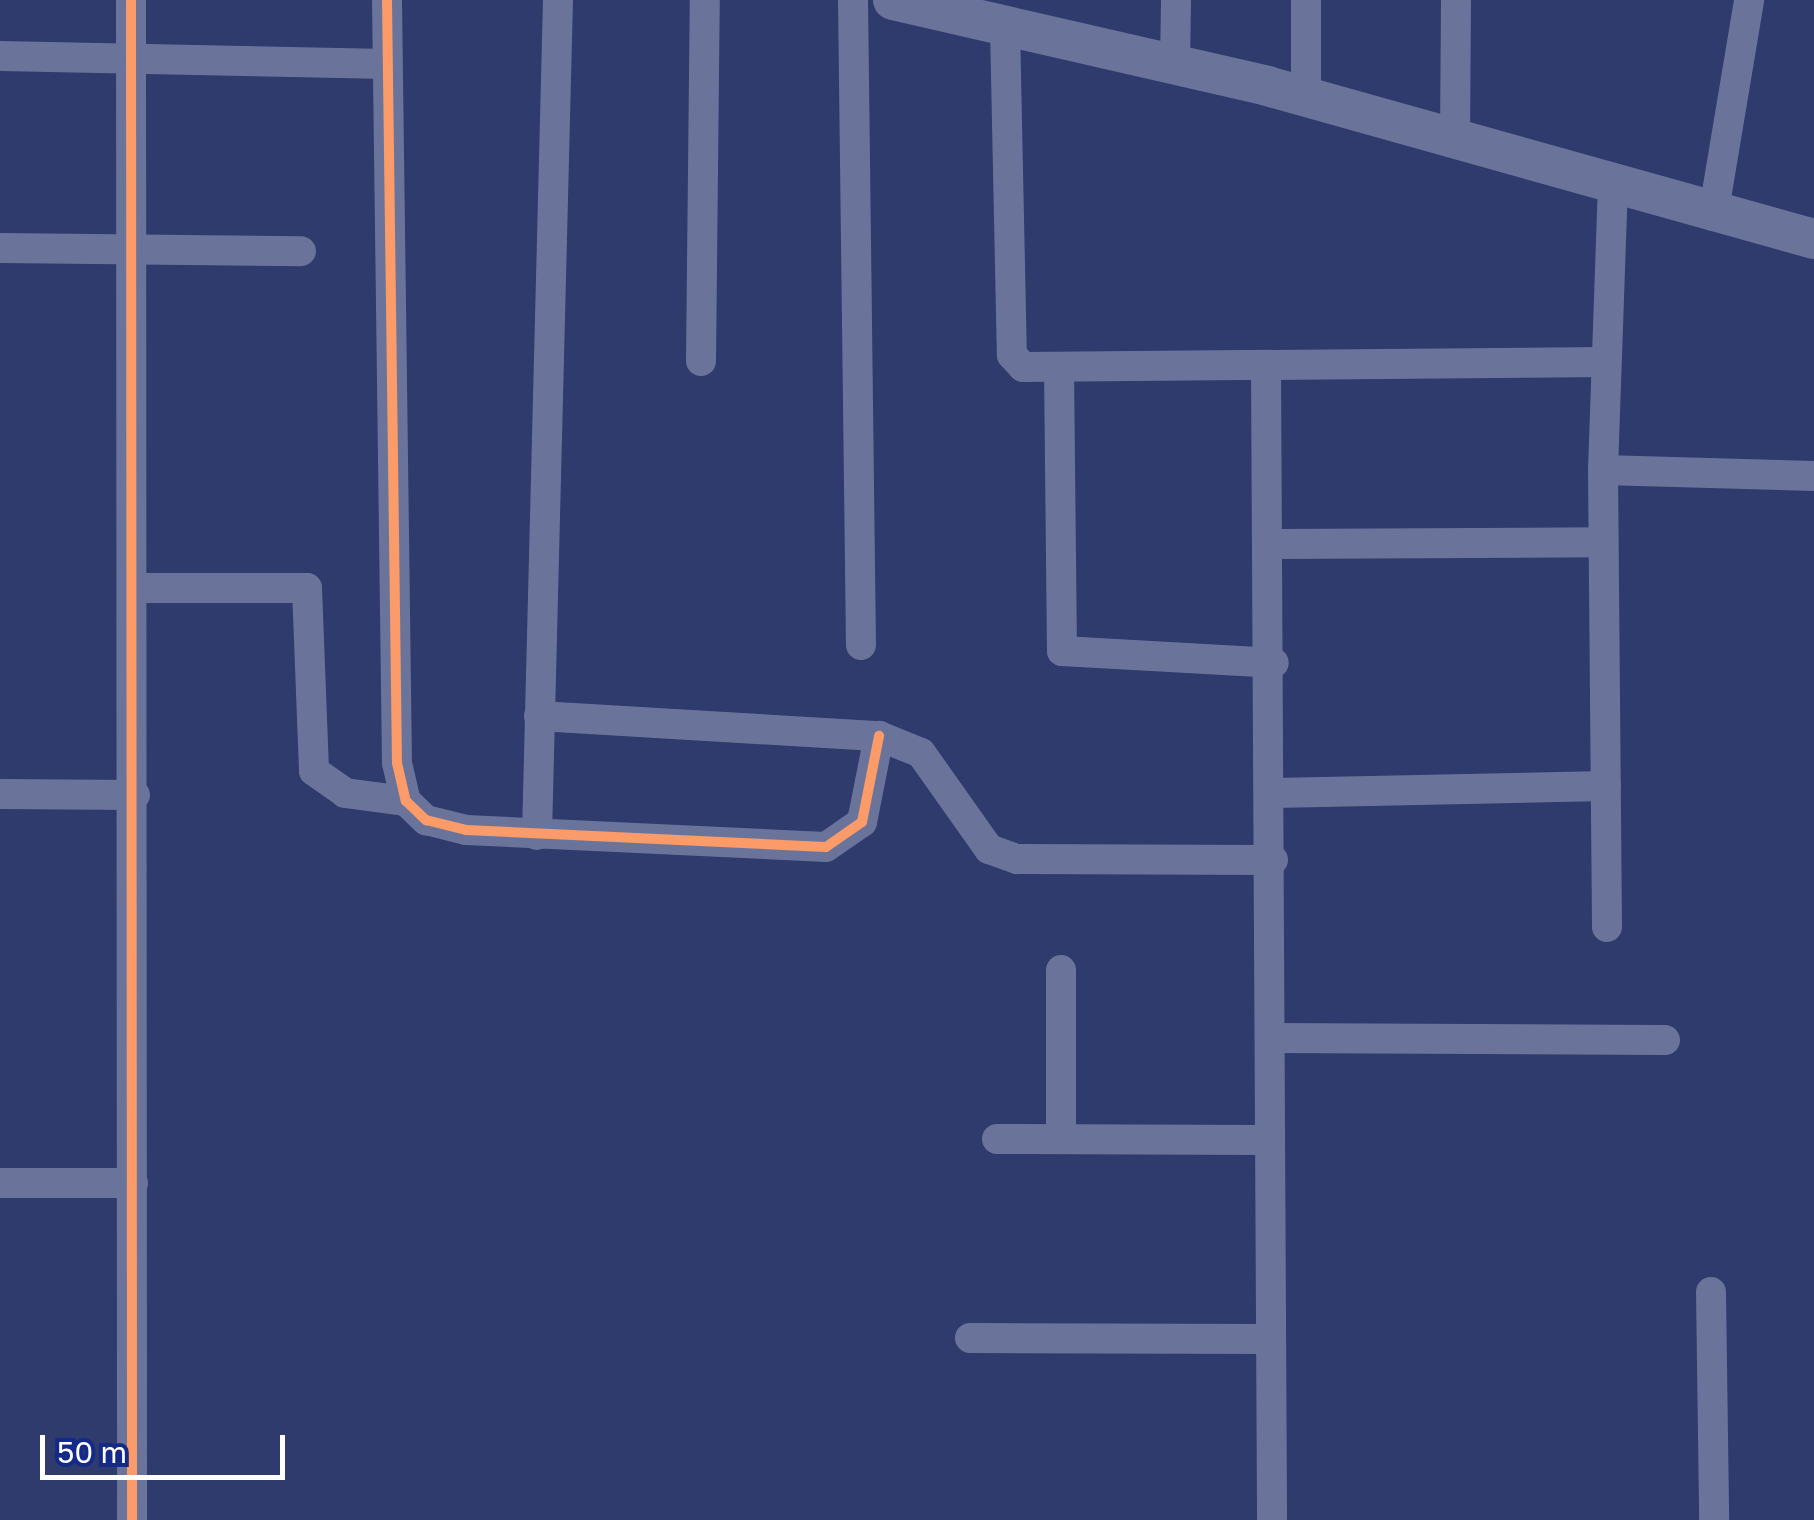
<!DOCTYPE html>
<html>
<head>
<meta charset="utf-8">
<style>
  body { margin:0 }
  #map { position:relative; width:1814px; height:1520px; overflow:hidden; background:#2f3a6d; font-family:"Golos Text",sans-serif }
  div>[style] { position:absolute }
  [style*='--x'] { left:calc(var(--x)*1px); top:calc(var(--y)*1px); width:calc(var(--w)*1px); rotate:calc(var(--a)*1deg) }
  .minor>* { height:30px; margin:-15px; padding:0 15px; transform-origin:15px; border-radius:15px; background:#6a749b }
  .tertiary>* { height:40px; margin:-20px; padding:0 20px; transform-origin:20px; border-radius:20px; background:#6a749b }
  .cycleway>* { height:10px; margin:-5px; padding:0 5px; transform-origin:5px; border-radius:5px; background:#fa9b69 }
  span { translate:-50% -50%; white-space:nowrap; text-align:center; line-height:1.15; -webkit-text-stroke:8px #142988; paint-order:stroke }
  .scale { position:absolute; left:40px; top:1435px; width:245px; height:45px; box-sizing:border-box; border:5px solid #fff; border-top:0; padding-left:12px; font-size:30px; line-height:35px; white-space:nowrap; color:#fff; -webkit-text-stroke:8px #142988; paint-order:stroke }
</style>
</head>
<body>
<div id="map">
  <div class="minor">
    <i style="--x:131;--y:0;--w:1520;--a:89.96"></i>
    <i style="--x:387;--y:0;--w:763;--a:89.25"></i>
    <i style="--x:397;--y:763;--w:39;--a:77"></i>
    <i style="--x:406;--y:801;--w:28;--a:44"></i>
    <i style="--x:426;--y:820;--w:41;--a:14"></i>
    <i style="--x:466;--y:830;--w:360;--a:2.7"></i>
    <i style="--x:826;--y:847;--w:44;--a:-34.8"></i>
    <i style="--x:862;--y:822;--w:88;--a:-78.8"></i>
    <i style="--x:853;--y:0;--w:645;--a:89.29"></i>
    <i style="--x:1306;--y:0;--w:98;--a:90"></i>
    <i style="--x:1005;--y:27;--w:328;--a:88.8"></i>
    <i style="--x:1012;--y:355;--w:16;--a:47"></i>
    <i style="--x:1023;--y:367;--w:583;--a:-0.49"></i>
    <i style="--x:0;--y:56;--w:387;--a:1.2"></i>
    <i style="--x:1175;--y:65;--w:65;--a:-89.1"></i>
    <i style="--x:1455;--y:142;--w:142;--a:-89.6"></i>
    <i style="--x:1713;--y:216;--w:219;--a:-80.5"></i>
    <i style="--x:0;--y:248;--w:301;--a:0.6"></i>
    <i style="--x:701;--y:361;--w:361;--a:-89.4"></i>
    <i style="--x:1266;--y:365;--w:1155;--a:89.7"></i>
    <i style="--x:1059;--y:367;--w:284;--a:89.4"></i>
    <i style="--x:1062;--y:651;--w:212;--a:3.2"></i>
    <i style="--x:1603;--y:470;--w:211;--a:1.6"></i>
    <i style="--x:1273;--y:544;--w:330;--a:-0.3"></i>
    <i style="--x:134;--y:588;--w:173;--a:0"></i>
    <i style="--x:307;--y:588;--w:183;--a:87.8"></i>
    <i style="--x:314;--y:771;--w:38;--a:35"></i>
    <i style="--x:345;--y:793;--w:62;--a:7.5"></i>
    <i style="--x:539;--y:716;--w:341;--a:3.4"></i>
    <i style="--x:879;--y:736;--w:45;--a:22"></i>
    <i style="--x:921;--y:753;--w:118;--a:54.7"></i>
    <i style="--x:989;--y:849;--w:30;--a:20"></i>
    <i style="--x:1017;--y:859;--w:256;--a:0.2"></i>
    <i style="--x:1274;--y:793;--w:332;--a:-1.2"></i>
    <i style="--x:0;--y:794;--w:135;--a:0.4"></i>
    <i style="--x:537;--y:835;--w:835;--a:-88.56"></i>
    <i style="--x:1607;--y:927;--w:457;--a:-90.5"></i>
    <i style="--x:1603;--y:470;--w:283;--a:-88"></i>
    <i style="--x:1061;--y:970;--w:169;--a:90"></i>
    <i style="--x:1270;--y:1038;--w:395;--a:0.3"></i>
    <i style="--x:997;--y:1139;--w:271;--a:0.2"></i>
    <i style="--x:0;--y:1183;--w:133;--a:0"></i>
    <i style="--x:1711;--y:1292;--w:228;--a:89.2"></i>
    <i style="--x:970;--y:1338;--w:299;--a:0.2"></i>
  </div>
  <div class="tertiary">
    <i style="--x:893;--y:0;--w:384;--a:12.9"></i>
    <i style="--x:1267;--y:86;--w:568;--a:15.63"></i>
  </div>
  <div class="cycleway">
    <i style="--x:131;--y:0;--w:1520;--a:89.96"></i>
    <i style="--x:387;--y:0;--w:763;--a:89.25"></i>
    <i style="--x:397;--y:763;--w:39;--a:77"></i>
    <i style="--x:406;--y:801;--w:28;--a:44"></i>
    <i style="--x:426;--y:820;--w:41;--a:14"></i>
    <i style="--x:466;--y:830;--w:360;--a:2.7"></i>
    <i style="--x:826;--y:847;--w:44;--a:-34.8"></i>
    <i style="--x:862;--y:822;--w:88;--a:-78.8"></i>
  </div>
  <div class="scale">50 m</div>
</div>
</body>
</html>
